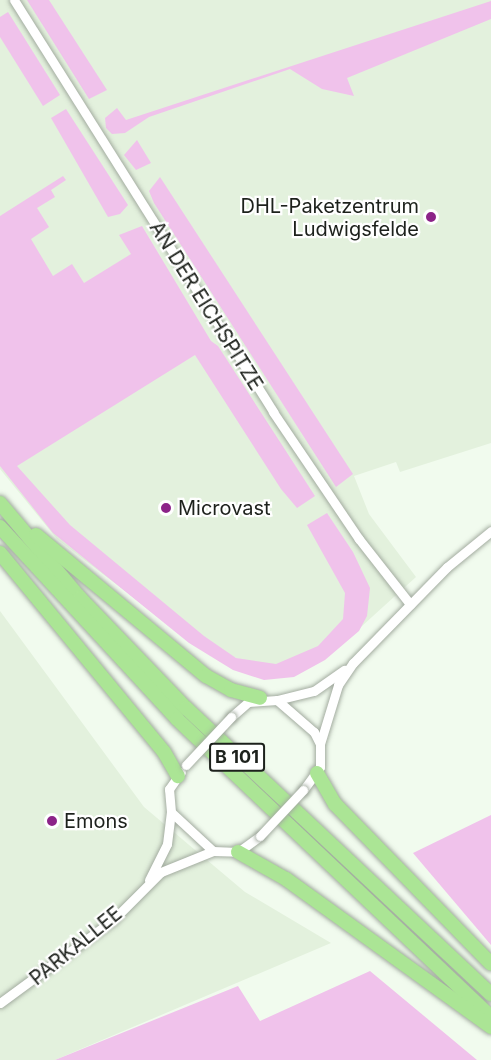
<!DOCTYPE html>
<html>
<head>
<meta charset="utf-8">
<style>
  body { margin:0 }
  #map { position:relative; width:491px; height:1060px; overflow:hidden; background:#f1fbee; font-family:Inter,sans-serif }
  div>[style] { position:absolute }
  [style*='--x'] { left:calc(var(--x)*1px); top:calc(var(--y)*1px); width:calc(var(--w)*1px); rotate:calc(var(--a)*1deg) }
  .built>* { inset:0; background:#e3f1dd }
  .green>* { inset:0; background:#f0c2eb }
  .roads { filter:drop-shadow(0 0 2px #a3aca0) drop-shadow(0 0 2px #a3aca0) }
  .minor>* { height:9px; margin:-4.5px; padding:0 4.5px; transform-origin:4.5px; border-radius:4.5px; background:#fff }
  .highway>* { height:14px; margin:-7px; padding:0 7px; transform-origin:7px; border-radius:7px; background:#abe595 }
  .bridges { filter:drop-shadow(0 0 2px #a3aca0) drop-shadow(0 0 2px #a3aca0) }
  .minor-bridge>* { height:9px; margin:-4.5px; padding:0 4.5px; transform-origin:4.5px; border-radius:4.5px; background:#fff }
  .dots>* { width:16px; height:16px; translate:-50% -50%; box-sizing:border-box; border:3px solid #fff; border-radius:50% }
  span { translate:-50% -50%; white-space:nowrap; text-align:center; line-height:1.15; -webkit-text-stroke:4.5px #fff; paint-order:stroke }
  .shield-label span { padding:2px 4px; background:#fff; border:2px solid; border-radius:4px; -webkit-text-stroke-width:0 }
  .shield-label { font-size:18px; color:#1d211c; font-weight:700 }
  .poi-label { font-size:20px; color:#1d211c }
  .right { translate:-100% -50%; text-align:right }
  .left { translate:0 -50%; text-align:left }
  .street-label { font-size:20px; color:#1d211c }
</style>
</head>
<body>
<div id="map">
  <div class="built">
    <i style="clip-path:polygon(0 0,491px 0,491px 443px,400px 472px,396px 462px,354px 476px,369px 514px,416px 577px,351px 636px,292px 675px,197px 646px,57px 539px,0 469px)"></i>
    <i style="clip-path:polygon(0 611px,144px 807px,245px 892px,331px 943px,55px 1060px,0 1060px)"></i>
  </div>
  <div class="green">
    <i style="clip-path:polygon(27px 0,49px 0,107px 90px,89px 99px)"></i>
    <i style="clip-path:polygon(491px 1px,491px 19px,347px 78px,354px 96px,322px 89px,290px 69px,149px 117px,125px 133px,112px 134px,106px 128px,105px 118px,117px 108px,126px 120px)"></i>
    <i style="clip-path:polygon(8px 12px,60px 95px,43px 106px,0 37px,0 17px)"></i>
    <i style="clip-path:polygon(66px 109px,128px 205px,120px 214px,108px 217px,51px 118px)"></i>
    <i style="clip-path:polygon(137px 140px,151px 163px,136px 170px,124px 155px)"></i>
    <i style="clip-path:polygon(63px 176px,66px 180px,51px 190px,55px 197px,37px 208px,49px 227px,31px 239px,53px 276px,72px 264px,84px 283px,131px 254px,119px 235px,142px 226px,211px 341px,218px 346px,315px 496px,297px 508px,281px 489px,195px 355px,17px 466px,70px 525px,204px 636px,236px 658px,276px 664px,318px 646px,343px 619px,345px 593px,307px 525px,327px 513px,353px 552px,370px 588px,367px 616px,359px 631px,325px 660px,294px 677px,264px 680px,233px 670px,189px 643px,53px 533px,0 466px,0 216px)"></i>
    <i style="clip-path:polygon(160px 177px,353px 474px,336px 487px,154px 203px,149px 191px)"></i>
    <i style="clip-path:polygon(491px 815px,491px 945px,413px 853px)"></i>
    <i style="clip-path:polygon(370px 971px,477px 1060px,55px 1060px,238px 986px,260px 1021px)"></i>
  </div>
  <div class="roads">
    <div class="minor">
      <i style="--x:14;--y:0;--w:487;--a:57.8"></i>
      <i style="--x:273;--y:412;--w:153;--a:55.9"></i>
      <i style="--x:359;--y:539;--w:83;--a:51.9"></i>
      <i style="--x:277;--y:700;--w:38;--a:-14"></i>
      <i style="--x:314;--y:691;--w:37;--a:-35"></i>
      <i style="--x:231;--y:717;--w:23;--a:-41"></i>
      <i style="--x:248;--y:702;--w:29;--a:-4"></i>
      <i style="--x:277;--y:700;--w:49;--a:40.9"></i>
      <i style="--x:314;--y:732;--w:13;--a:63"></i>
      <i style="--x:320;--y:744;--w:23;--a:90"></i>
      <i style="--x:320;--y:767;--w:29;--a:126"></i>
      <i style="--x:320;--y:744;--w:62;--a:-73"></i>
      <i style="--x:338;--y:685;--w:27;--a:-56"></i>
      <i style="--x:353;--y:663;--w:134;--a:-45.6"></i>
      <i style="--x:447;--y:567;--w:57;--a:-39.3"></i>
      <i style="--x:181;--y:772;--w:21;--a:125"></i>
      <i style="--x:169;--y:789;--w:23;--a:85"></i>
      <i style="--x:171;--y:812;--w:57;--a:42.9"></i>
      <i style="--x:213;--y:851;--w:25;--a:2"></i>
      <i style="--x:238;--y:852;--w:27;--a:-36"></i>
      <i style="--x:149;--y:880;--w:40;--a:-63.4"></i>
      <i style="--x:167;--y:844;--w:32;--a:-83"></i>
      <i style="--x:0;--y:1003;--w:140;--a:-36.3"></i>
      <i style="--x:113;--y:920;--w:68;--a:-45"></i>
      <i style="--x:161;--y:872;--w:56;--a:-22"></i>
    </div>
    <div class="highway">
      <i style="--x:0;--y:503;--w:124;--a:49.9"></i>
      <i style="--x:80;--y:598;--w:153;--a:46.1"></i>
      <i style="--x:186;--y:708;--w:418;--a:43.2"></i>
      <i style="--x:0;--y:527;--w:261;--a:47.3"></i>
      <i style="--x:177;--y:719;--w:433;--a:43.5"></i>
      <i style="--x:36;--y:535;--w:221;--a:39.7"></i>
      <i style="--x:206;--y:676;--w:29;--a:29"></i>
      <i style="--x:231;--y:690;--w:30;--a:15"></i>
      <i style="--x:0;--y:553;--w:258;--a:50.5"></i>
      <i style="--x:164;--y:752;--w:28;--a:60"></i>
      <i style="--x:317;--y:773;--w:36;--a:60"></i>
      <i style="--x:335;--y:804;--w:223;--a:45.7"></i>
      <i style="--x:238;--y:852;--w:55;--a:29.4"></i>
      <i style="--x:286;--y:879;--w:253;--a:35.8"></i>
    </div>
  </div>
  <div class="bridges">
    <div class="minor-bridge">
      <i style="--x:186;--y:765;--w:66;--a:-46.8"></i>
      <i style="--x:260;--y:836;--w:63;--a:-46.9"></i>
    </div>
  </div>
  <div class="dots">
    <i style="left:431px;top:217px;background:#8c2388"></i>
    <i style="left:166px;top:508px;background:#8c2388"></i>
    <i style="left:52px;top:821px;background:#8c2388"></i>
  </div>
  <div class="shield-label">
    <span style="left:237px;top:757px">B 101</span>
  </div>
  <div class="poi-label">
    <span class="right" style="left:419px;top:218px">DHL-Paketzentrum<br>Ludwigsfelde</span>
    <span class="left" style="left:178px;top:508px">Microvast</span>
    <span class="left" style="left:64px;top:821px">Emons</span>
  </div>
  <div class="street-label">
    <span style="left:206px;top:306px;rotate:58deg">AN DER EICHSPITZE</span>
    <span style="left:76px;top:946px;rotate:-39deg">PARKALLEE</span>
  </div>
</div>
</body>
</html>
